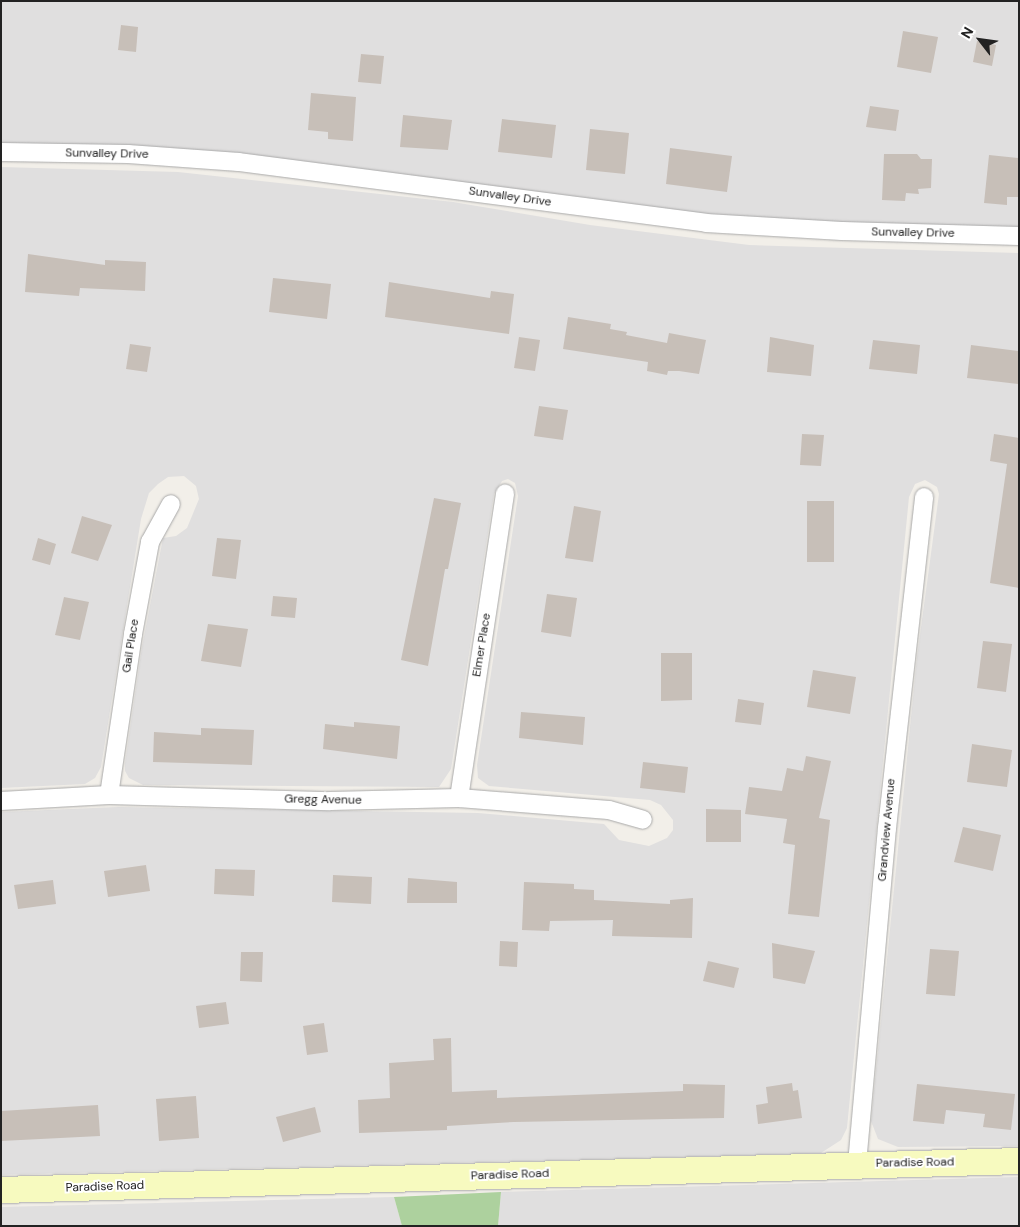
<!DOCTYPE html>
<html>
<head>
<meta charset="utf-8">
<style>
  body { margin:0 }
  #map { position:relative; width:1020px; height:1227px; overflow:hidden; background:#f2efe9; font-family:"DM Sans",sans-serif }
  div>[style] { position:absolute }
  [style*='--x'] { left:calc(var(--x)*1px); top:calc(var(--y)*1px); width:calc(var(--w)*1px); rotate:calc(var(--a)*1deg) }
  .residential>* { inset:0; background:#e0dfdf }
  .forest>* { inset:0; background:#add19e }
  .building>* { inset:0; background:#c7bfb8 }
  .roads { filter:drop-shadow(0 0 1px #a9a9a9) drop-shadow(0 0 1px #a9a9a9) }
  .street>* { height:18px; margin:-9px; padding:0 9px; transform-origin:9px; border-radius:9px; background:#fff }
  .secondary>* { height:26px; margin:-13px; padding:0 13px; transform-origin:13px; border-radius:13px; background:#f7fabf }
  span { translate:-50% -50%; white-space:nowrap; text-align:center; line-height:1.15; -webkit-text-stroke:4px #fff; paint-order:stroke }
  .street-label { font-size:12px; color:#222 }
  .frame { position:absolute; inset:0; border:2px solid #222; pointer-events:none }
  .north { position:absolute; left:955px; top:15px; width:50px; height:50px; -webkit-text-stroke:4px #fff; paint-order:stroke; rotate:300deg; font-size:14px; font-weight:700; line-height:20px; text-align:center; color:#222 }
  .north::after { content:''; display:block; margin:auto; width:18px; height:22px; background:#222; clip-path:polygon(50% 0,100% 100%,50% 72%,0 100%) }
</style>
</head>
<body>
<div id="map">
  <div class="residential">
    <i style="clip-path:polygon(1px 1px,1019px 1px,1019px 242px,785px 233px,265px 167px,1px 157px)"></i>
    <i style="clip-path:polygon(1px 167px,178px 172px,453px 202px,590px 225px,749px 245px,1019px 253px,1019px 1146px,898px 1147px,878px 1139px,871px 1121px,917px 657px,939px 494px,937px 487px,925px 480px,915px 484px,909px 497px,847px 1128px,841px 1140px,821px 1153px,1px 1175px,1px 812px,118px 807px,478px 813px,604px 824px,619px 840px,649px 846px,667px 838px,673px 830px,673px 820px,661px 805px,650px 800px,489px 786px,478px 778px,477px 765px,518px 496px,515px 483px,508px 479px,502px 481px,494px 494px,451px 769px,439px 787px,143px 785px,129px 778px,125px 771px,125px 763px,142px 647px,163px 538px,176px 536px,187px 528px,199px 499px,196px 486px,184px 476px,168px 477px,158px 484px,149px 493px,141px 519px,101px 767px,95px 778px,85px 784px,1px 788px)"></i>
    <i style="clip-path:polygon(1019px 1177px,1019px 1226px,498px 1226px,501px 1192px)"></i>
    <i style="clip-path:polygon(394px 1197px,402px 1226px,1px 1226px,1px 1207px)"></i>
  </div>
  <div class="forest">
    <i style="clip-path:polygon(501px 1192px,498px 1226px,402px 1226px,394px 1197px)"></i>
  </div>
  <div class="building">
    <i style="clip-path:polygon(121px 25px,138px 27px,136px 52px,118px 50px)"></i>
    <i style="clip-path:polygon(903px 31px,938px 37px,931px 73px,897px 67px)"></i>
    <i style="clip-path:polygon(977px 41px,996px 45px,992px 66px,973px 62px)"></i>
    <i style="clip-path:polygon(361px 54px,384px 56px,381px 84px,358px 82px)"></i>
    <i style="clip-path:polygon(311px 93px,356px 97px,353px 141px,328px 139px,328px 132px,308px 130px)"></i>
    <i style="clip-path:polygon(870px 106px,899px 110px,896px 131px,866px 127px)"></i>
    <i style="clip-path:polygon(403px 115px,452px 120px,448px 150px,400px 147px)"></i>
    <i style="clip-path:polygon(502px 119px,556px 125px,552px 158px,498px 152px)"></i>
    <i style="clip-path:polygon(590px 129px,629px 133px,625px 174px,586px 170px)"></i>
    <i style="clip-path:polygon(670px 148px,732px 156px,727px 192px,666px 184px)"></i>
    <i style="clip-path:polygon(884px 154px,917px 154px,921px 159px,932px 159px,931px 188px,918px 189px,919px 194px,906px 193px,905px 201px,882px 200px)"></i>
    <i style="clip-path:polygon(989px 155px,1019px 158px,1019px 197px,1007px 197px,1007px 205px,984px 203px)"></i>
    <i style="clip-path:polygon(28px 254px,105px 265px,105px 260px,146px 262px,145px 291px,80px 288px,79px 296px,25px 292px)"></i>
    <i style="clip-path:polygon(273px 278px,331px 284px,327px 319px,269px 312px)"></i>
    <i style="clip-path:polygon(389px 282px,490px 298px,491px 291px,514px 294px,509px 334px,385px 317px)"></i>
    <i style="clip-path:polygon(568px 317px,611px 324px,610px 329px,627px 332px,626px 335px,667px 343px,669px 333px,706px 340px,699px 374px,679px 371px,668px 371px,667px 375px,647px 371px,648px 362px,563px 349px)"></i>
    <i style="clip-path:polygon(519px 337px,540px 340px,535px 371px,514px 368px)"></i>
    <i style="clip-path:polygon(770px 337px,814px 345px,811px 376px,767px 372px)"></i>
    <i style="clip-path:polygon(873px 340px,920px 345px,917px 374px,869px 369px)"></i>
    <i style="clip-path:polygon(130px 344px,151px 347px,147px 372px,126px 369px)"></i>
    <i style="clip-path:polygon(971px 345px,1019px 351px,1019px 384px,967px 378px)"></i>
    <i style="clip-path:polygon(539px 406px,568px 410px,563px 440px,534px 436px)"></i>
    <i style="clip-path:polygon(802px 434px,824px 435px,821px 466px,800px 465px)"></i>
    <i style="clip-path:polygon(994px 434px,1019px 438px,1019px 588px,990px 583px,1007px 464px,990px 461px)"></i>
    <i style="clip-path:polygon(434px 498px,461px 503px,448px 569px,445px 569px,428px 666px,401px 660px)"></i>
    <i style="clip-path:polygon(807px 501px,834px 501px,834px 562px,807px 562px)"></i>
    <i style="clip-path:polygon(574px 506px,601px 511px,593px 562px,565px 558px)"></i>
    <i style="clip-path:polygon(82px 516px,112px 525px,98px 561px,71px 553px)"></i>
    <i style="clip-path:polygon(38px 538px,56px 544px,50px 565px,32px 560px)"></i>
    <i style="clip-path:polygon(217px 538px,241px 540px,236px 579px,212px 576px)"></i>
    <i style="clip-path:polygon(547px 594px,577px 598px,571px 637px,541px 632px)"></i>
    <i style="clip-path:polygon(273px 596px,297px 598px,295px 618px,271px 616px)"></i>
    <i style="clip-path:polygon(64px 597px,89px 602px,80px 640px,55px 635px)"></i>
    <i style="clip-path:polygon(208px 624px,248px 629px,241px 667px,201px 661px)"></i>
    <i style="clip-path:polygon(983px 641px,1012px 644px,1006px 692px,977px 688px)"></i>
    <i style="clip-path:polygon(661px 653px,692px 653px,692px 700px,661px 701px)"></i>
    <i style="clip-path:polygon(813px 670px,856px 677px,850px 714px,807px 707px)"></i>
    <i style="clip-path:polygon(738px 699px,764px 703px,761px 725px,735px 722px)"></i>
    <i style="clip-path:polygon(521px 712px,585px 717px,583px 745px,519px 738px)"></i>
    <i style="clip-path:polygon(354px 722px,400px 726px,397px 759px,323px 749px,325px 724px,354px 727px)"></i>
    <i style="clip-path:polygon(201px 728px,254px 730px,252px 765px,153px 762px,154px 732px,201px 735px)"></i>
    <i style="clip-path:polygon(972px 744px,1012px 750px,1007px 787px,967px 782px)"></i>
    <i style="clip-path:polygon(806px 756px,831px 761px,819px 818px,830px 820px,819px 917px,788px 914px,795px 845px,783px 843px,787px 819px,745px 814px,749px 787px,782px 791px,787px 768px,803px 771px)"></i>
    <i style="clip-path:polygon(643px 762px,688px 767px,685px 793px,640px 788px)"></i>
    <i style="clip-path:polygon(706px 809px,741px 810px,741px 842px,706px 842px)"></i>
    <i style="clip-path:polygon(963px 827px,1001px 835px,993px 871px,954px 862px)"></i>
    <i style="clip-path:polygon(146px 865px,150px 891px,108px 897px,104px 871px)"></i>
    <i style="clip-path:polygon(215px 869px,255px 870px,254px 896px,214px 894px)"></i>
    <i style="clip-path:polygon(333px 875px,372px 877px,371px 904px,332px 902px)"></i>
    <i style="clip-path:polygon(408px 878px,457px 882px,457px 903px,407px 903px)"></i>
    <i style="clip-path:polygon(53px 880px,56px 904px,18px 909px,14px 885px)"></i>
    <i style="clip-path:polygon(524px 882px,574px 884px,574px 889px,594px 890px,594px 900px,670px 904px,670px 900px,693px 898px,692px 938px,612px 936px,613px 920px,550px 921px,549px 931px,522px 930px)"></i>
    <i style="clip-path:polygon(500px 941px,518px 942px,517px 967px,499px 966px)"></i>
    <i style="clip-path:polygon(772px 943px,815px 951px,805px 984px,773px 978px)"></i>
    <i style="clip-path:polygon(930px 949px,959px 951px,955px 996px,926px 994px)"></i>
    <i style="clip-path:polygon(241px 952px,263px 952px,262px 982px,240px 981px)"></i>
    <i style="clip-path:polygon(708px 961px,739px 968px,734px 988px,703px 981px)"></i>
    <i style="clip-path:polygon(226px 1002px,229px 1024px,199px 1028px,196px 1006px)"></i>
    <i style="clip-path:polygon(324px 1023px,328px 1052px,307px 1055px,303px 1026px)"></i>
    <i style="clip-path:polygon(451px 1038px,452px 1092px,497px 1090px,497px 1098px,683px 1091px,683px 1084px,725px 1085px,724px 1118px,514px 1122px,447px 1126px,447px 1130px,359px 1133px,358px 1100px,390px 1098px,389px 1063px,434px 1060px,433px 1039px)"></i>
    <i style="clip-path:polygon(792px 1083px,793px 1091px,798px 1090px,802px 1118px,758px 1124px,756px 1105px,768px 1103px,766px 1087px)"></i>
    <i style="clip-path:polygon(917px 1084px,1015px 1094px,1011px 1130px,983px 1127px,985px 1114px,946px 1110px,944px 1124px,913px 1121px)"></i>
    <i style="clip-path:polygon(196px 1096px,199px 1138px,159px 1141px,156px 1099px)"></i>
    <i style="clip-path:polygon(98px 1105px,100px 1136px,1px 1141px,1px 1111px)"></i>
    <i style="clip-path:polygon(315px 1107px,321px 1132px,283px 1142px,276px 1117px)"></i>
  </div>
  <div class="roads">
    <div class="street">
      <i style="--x:1;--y:152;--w:127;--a:0.9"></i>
      <i style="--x:128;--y:154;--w:111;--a:4.1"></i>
      <i style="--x:239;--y:162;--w:471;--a:7.4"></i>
      <i style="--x:706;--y:223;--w:136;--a:3.4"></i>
      <i style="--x:842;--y:231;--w:177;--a:1.6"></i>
      <i style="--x:109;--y:795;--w:163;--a:-81.5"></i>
      <i style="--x:133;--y:634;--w:94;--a:-79.5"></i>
      <i style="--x:150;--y:542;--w:43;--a:-61.1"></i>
      <i style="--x:459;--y:798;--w:308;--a:-81.4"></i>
      <i style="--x:1;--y:801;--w:108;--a:-3.2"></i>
      <i style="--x:109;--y:795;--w:221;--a:1.6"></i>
      <i style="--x:330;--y:801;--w:129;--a:-1.3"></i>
      <i style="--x:459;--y:798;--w:150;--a:4.6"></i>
      <i style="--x:609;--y:810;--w:35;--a:16"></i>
      <i style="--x:857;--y:1164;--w:337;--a:-84.9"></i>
      <i style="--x:887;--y:828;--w:333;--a:-83.6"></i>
    </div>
    <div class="secondary">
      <i style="--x:1;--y:1190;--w:1018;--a:-1.63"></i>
    </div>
  </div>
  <div class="street-label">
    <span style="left:107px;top:154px;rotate:1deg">Sunvalley Drive</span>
    <span style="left:510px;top:197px;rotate:8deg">Sunvalley Drive</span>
    <span style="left:913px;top:233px;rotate:1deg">Sunvalley Drive</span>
    <span style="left:482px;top:645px;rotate:-81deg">Elmer Place</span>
    <span style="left:131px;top:646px;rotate:-81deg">Gail Place</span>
    <span style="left:323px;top:800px;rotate:1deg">Gregg Avenue</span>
    <span style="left:887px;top:830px;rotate:-85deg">Grandview Avenue</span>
    <span style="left:915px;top:1163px;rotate:-1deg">Paradise Road</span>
    <span style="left:510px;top:1175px;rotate:-2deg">Paradise Road</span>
    <span style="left:105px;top:1187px;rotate:-2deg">Paradise Road</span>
  </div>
  <div class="frame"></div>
  <div class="north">N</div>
</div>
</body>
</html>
